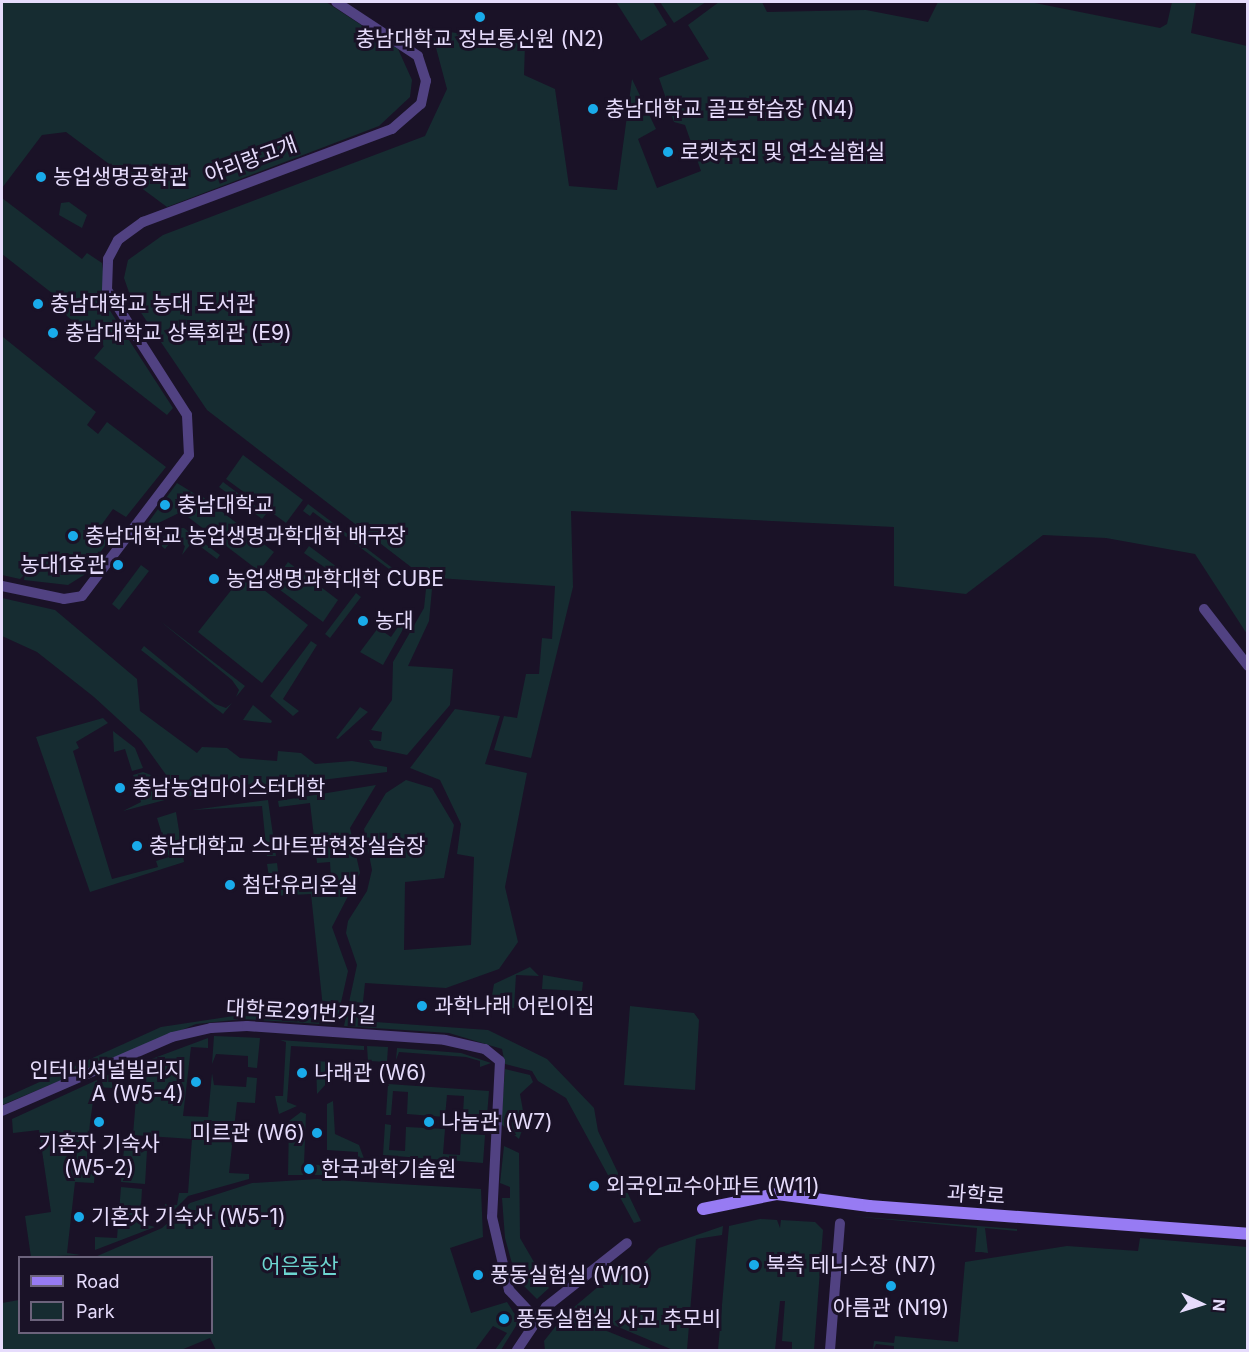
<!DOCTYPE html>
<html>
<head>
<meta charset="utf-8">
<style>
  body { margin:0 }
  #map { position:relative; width:1249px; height:1352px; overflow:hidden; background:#1a1227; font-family:Inter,"Noto Sans KR",sans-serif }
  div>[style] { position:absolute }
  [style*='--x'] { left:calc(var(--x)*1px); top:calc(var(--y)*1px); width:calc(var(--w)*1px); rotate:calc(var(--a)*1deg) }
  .green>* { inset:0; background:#162c31 }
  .street>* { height:10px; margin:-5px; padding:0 5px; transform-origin:5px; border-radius:5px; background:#514282 }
  .secondary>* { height:12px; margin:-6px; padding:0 6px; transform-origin:6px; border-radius:6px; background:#977bf3 }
  .dots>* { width:16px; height:16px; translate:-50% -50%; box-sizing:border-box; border:3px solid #1a1227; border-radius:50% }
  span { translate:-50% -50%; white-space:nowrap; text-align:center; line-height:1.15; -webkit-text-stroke:6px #1a1227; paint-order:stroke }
  .poi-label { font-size:21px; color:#e6dcfc }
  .left { translate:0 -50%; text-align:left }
  .right { translate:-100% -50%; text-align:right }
  .street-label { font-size:21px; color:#e6dcfc }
  .park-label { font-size:21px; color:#6dd6d1 }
  .frame { position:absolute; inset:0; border:3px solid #e6dcfc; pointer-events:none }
  .legend { position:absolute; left:18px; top:1256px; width:195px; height:78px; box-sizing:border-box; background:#1a1227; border:2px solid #6c637c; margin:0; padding:8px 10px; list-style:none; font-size:18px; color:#e6dcfc }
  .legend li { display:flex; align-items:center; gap:12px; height:30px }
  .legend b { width:30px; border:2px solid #6c637c }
  .north { position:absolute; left:1171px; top:1274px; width:60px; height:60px; -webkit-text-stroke:4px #1a1227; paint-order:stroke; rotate:94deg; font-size:16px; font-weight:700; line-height:24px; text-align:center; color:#e6dcfc }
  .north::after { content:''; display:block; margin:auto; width:21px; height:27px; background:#e6dcfc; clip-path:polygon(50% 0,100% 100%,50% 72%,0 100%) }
</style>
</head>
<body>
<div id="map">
  <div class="green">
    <i style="clip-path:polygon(2px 2px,326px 2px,398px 49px,412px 80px,410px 97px,379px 126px,167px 207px,66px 132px,42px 135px,2px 188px)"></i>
    <i style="clip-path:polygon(616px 2px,653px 2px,667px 25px,641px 41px)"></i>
    <i style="clip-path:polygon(660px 2px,706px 2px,674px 23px)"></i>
    <i style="clip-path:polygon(719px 2px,762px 2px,767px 12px,866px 10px,928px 22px,938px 2px,1030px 2px,1160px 28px,1167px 24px,1172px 2px,1196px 2px,1191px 33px,1247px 46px,1247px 634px,1195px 554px,1106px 538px,1043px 535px,966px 594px,894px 586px,894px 527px,571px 511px,573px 587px,531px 758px,494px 750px,504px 716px,517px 718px,526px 674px,539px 674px,542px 638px,552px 639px,555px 586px,424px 577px,207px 410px,131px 298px,124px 278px,128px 260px,163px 235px,425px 136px,447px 89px,431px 29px,525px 44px,524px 75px,555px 89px,569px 186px,617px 190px,632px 79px,656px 129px,638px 139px,657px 188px,701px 171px,685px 125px,674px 122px,659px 78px,709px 59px,688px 25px)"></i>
    <i style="clip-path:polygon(2px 198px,82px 259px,87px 253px,102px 263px,107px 306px,173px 408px,167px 415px,94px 358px,104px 346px,68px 317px,54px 301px,57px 297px,2px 254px)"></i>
    <i style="clip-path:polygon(69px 202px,87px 215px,82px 228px,59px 215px,61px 203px)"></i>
    <i style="clip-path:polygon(3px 337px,96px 412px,87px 425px,98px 434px,107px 422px,166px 467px,126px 517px,113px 509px,100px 527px,112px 536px,84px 575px,68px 585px,24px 580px,25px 574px,20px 579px,2px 575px)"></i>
    <i style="clip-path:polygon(243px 455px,303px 500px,286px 523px,226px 479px)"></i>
    <i style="clip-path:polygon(223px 482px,266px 514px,262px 519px,219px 487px)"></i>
    <i style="clip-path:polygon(177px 483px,195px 494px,181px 512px,142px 531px)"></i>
    <i style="clip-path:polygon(203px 497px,274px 552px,259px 571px,188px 517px)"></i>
    <i style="clip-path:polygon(308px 504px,399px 573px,397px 575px,313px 512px,310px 516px,303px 511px)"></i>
    <i style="clip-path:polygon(171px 528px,184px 528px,220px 555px,217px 559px,193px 541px,182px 555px,185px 546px,174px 538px,165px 549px,158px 543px)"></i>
    <i style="clip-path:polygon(309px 546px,357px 582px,353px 587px,304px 553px)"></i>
    <i style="clip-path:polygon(288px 562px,338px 600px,323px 622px,272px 584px)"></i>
    <i style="clip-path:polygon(141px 565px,149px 571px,119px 610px,112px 604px)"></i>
    <i style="clip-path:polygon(244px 574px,308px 625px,262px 683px,198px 632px)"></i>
    <i style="clip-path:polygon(426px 589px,432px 589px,429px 621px,408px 666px,453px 669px,450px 705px,407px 755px,374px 748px,369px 740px,381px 741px,382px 732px,371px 730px,392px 700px,393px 662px,424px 608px)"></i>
    <i style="clip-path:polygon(356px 593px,361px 597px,330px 638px,325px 634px)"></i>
    <i style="clip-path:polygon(2px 598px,55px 610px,137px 679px,140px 711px,197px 753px,202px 747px,227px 748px,240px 758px,277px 761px,278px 751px,301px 753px,315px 764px,352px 761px,387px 767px,387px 772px,182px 797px,141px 740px,94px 697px,37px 652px,2px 636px)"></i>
    <i style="clip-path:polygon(160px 621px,245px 686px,236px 697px,239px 690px,232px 680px)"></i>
    <i style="clip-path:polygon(402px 621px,406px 624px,383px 665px,360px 652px,378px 628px,391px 637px)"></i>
    <i style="clip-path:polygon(311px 641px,317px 645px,283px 699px,299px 711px,293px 716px,270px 696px)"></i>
    <i style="clip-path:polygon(144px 646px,215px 704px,226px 708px,232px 703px,223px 714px,141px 650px)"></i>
    <i style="clip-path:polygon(253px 705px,272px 721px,271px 723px,243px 720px)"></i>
    <i style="clip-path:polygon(360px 707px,368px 712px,338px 739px,336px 738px)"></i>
    <i style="clip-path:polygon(455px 709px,500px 716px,485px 764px,527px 773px,505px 887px,518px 942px,499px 969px,446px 988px,365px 983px,361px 1021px,488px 1030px,547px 1059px,594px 1108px,598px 1131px,641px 1221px,634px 1223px,566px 1098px,538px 1081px,532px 1071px,505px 1064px,502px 1049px,449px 1033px,344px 1026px,357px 965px,346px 933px,348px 921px,367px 891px,372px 870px,364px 829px,386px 793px,406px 780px,432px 788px,454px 825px,444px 878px,405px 882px,404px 950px,471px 945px,474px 857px,457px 854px,461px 824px,440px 780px,410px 768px)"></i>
    <i style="clip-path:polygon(103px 718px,108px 723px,76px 742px,79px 748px,73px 751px,112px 879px,158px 867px,156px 861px,169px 857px,157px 818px,176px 812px,184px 862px,90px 892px,36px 737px)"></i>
    <i style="clip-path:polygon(113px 731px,135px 748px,143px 768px,132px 771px,125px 749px,114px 752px)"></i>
    <i style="clip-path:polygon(143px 772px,151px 775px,165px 800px,123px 811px,141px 802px,133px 775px)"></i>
    <i style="clip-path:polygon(376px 785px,350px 828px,360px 873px,332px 927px,348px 971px,336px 1025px,243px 1019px,196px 1024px,2px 1105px,2px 1099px,161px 1027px,247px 1014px,332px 1019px,334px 1009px,323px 1008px,311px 894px,272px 896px,267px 864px,277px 863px,280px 887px,331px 878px,330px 862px,317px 863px,310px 803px,279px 807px,278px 801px)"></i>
    <i style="clip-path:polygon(268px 800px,276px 856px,267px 856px,262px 806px,192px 810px)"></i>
    <i style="clip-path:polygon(530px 967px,539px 976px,516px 975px,514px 1008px,490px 1007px,494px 984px)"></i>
    <i style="clip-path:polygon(543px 975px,583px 982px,582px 991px,542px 989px)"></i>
    <i style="clip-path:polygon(630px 1006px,694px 1013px,699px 1020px,695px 1090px,624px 1085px)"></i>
    <i style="clip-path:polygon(214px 1036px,260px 1038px,257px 1068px,248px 1067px,248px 1056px,216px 1054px,212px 1064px)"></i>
    <i style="clip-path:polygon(208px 1038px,208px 1048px,191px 1047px,183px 1116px,208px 1117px,212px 1073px,214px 1085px,246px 1087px,247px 1077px,257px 1078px,255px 1103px,237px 1102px,229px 1173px,249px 1174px,249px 1179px,188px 1196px,163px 1221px,165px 1204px,177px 1205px,179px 1193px,188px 1193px,192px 1139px,133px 1135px,138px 1073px,130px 1067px)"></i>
    <i style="clip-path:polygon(280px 1040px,364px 1046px,364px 1050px,291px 1046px,287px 1102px,297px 1106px,279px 1114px,275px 1096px,283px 1096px,286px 1042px)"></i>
    <i style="clip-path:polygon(367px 1046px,388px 1047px,387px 1062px,370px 1061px,369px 1077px)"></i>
    <i style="clip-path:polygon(397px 1048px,461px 1053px,491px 1063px,480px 1067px,480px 1061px,466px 1057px,399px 1052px,396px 1060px)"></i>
    <i style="clip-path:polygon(316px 1061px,363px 1064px,363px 1076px,335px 1074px,317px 1094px)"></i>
    <i style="clip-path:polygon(505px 1069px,530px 1075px,533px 1082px,520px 1094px,525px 1122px,519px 1139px,501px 1124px)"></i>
    <i style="clip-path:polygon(110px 1074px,113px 1088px,95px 1087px,90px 1123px,87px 1156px,96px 1157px,94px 1183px,75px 1182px,67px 1253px,81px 1255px,31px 1257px,25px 1216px,51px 1212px,39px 1130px,13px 1133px,12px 1119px)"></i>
    <i style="clip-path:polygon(388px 1084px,489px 1091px,487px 1116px,463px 1114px,464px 1096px,447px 1095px,445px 1117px,407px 1114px,408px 1092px,393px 1091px,391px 1115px,386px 1115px)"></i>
    <i style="clip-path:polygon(333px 1101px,335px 1134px,359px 1145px,370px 1175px,288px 1175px,289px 1121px,301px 1112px,306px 1114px,304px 1164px,351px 1167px,352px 1159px,358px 1159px,358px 1152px,327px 1150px,327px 1104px)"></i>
    <i style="clip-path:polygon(385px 1124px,391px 1125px,389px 1150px,405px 1151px,406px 1127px,445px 1129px,443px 1154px,460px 1155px,461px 1134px,485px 1135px,483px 1163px,383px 1155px)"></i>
    <i style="clip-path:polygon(504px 1146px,519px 1153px,520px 1238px,549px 1288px,537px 1299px,516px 1278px,505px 1238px,502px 1198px,510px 1198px,510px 1187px,500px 1183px)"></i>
    <i style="clip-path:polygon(124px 1149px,147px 1151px,145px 1184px,121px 1182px)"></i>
    <i style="clip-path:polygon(317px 1179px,481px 1189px,483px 1237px,450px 1248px,471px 1313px,507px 1302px,519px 1321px,501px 1350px,495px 1350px,507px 1333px,493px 1326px,475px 1350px,216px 1350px,210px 1338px,181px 1350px,2px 1350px,2px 1303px,19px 1300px,20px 1332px,212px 1332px,212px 1258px,95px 1257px,162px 1228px,190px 1203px,252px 1183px)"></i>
    <i style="clip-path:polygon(121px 1187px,142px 1189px,140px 1223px,155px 1227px,95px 1250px,95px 1237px,117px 1238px)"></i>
    <i style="clip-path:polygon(850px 1216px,1017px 1229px,1017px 1231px,985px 1228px,988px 1253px,981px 1252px,975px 1252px,977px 1228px)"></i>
    <i style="clip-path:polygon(760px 1219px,777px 1220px,780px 1228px,781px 1220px,815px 1222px,823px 1230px,814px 1350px,792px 1350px,792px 1342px,782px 1341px,785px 1301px,780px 1301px,775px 1350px,718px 1350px,729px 1226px)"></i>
    <i style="clip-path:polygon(723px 1226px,722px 1235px,696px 1239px,687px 1350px,673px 1350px,573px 1308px,625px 1264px,641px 1266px,659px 1248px)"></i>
    <i style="clip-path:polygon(1140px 1238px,1247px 1247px,1247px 1350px,894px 1350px,894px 1346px,876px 1344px,873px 1350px,874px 1341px,894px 1343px,895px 1336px,958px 1342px,965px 1262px,1067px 1246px,1138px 1251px)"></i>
    <i style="clip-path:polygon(563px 1317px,572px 1317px,654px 1350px,545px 1350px,544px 1341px)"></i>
  </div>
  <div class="street">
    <i style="--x:2;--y:586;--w:63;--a:11.8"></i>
    <i style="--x:64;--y:599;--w:18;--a:-9"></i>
    <i style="--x:82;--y:596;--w:177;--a:-52.8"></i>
    <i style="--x:189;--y:455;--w:40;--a:-92.9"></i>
    <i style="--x:187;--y:415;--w:148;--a:-122.6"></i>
    <i style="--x:107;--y:290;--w:31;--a:-88"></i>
    <i style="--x:108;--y:259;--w:21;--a:-62"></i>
    <i style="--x:118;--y:240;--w:31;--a:-36"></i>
    <i style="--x:143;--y:222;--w:266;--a:-20.5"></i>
    <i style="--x:392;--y:129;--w:38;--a:-41"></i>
    <i style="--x:421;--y:104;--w:24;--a:-78"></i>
    <i style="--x:426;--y:81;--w:26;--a:-108"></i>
    <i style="--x:418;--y:56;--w:98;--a:-146.6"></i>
    <i style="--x:1204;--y:609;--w:72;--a:52.3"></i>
    <i style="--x:2;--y:1111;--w:185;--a:-23.5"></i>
    <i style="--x:172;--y:1037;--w:40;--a:-13"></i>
    <i style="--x:211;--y:1028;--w:36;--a:-3"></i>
    <i style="--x:247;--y:1026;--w:198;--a:4"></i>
    <i style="--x:445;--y:1040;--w:41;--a:12.7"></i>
    <i style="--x:485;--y:1049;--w:19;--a:39"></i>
    <i style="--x:500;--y:1061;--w:156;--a:92.9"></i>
    <i style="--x:492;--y:1217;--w:75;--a:76.9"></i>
    <i style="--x:509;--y:1290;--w:40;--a:47"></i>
    <i style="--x:517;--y:1350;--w:52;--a:-56"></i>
    <i style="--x:546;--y:1307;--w:103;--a:-38.3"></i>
    <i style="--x:830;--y:1350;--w:127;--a:-85.5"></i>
  </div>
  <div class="secondary">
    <i style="--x:703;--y:1209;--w:76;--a:-11.5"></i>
    <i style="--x:777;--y:1194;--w:93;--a:7.4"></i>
    <i style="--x:869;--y:1206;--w:380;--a:4.2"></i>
  </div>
  <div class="dots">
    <i style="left:480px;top:17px;background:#19abea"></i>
    <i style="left:593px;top:109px;background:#19abea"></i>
    <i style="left:668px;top:152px;background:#19abea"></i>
    <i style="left:41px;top:177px;background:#19abea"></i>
    <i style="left:38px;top:304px;background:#19abea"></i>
    <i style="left:53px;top:333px;background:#19abea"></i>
    <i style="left:165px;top:505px;background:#19abea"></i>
    <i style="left:73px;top:536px;background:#19abea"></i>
    <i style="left:118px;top:565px;background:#19abea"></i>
    <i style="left:214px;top:579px;background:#19abea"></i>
    <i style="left:363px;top:621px;background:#19abea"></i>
    <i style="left:120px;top:788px;background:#19abea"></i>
    <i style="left:137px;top:846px;background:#19abea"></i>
    <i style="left:230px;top:885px;background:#19abea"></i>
    <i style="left:422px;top:1006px;background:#19abea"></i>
    <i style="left:302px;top:1073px;background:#19abea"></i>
    <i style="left:196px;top:1082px;background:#19abea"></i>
    <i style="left:99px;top:1122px;background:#19abea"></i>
    <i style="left:429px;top:1122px;background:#19abea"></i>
    <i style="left:317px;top:1133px;background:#19abea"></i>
    <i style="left:309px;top:1169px;background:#19abea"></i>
    <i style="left:594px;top:1186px;background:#19abea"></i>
    <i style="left:79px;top:1217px;background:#19abea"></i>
    <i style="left:754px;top:1265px;background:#19abea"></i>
    <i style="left:478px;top:1275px;background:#19abea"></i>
    <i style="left:891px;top:1286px;background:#19abea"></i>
    <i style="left:504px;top:1319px;background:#19abea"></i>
  </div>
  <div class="poi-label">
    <span style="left:480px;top:39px">충남대학교 정보통신원 (N2)</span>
    <span class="left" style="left:605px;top:109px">충남대학교 골프학습장 (N4)</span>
    <span class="left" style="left:680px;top:152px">로켓추진 및 연소실험실</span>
    <span class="left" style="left:53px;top:177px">농업생명공학관</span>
    <span class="left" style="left:50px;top:304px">충남대학교 농대 도서관</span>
    <span class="left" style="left:65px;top:333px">충남대학교 상록회관 (E9)</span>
    <span class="left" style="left:177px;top:505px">충남대학교</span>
    <span class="left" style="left:85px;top:536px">충남대학교 농업생명과학대학 배구장</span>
    <span class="right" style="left:106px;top:565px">농대1호관</span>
    <span class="left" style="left:226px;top:579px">농업생명과학대학 CUBE</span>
    <span class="left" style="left:375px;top:621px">농대</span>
    <span class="left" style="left:132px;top:788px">충남농업마이스터대학</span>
    <span class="left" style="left:149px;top:846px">충남대학교 스마트팜현장실습장</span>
    <span class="left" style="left:242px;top:885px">첨단유리온실</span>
    <span class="left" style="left:434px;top:1006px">과학나래 어린이집</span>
    <span class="right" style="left:184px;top:1082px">인터내셔널빌리지<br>A (W5-4)</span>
    <span class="left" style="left:314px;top:1073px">나래관 (W6)</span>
    <span class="left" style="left:441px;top:1122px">나눔관 (W7)</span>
    <span class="right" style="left:305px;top:1133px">미르관 (W6)</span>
    <span style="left:99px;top:1156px">기혼자 기숙사<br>(W5-2)</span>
    <span class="left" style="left:321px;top:1169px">한국과학기술원</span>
    <span class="left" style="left:606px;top:1186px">외국인교수아파트 (W11)</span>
    <span class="left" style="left:91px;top:1217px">기혼자 기숙사 (W5-1)</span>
    <span class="left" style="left:766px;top:1265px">북측 테니스장 (N7)</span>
    <span class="left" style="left:490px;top:1275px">풍동실험실 (W10)</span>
    <span style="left:891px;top:1308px">아름관 (N19)</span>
    <span class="left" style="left:516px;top:1319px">풍동실험실 사고 추모비</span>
  </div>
  <div class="street-label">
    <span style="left:251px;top:160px;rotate:-20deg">아리랑고개</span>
    <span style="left:301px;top:1012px;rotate:3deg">대학로291번가길</span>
    <span style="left:976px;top:1195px;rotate:4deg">과학로</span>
  </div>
  <div class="park-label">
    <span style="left:300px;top:1266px">어은동산</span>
  </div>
  <div class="frame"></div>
  <ul class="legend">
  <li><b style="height:8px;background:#977bf3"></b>Road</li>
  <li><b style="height:16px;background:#162c31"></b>Park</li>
  </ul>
  <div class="north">N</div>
</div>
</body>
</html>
